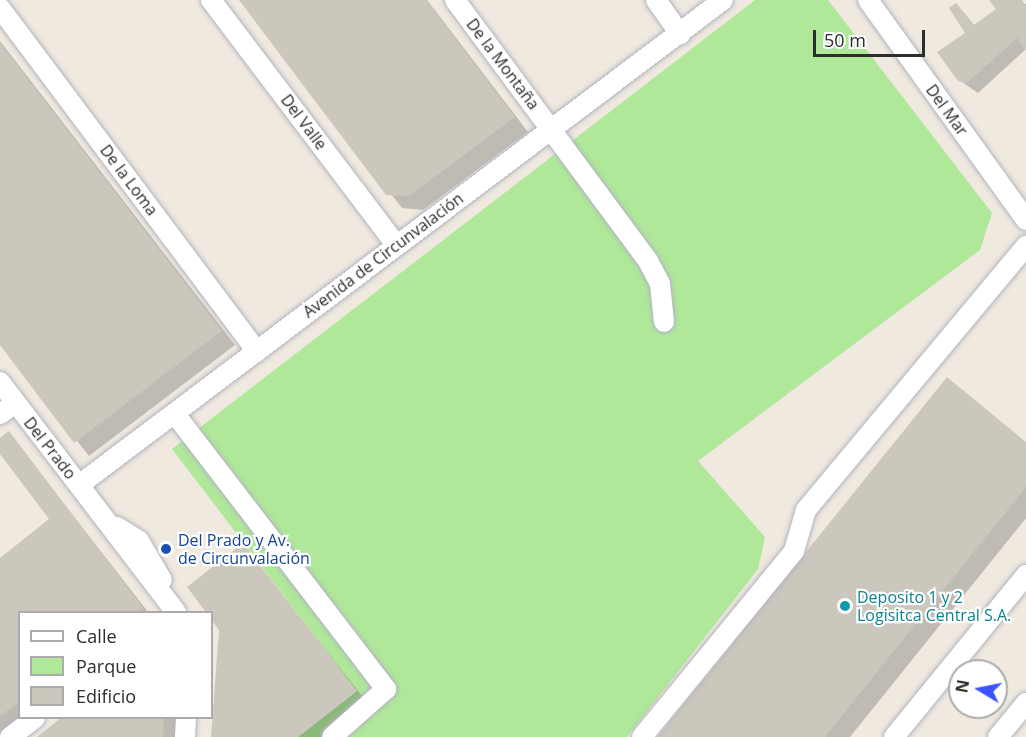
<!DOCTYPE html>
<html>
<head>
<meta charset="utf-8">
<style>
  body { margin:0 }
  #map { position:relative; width:1026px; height:737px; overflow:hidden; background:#efe9df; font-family:"Open Sans",sans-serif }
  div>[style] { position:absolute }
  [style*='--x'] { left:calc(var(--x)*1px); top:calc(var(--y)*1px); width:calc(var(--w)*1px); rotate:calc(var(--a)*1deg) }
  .green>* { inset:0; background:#afe899 }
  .shadow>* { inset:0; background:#0003 }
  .building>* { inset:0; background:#cbc7bd }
  .roads { filter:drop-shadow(0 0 2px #b3b4c1) drop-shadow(0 0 2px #b3b4c1) }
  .minor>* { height:20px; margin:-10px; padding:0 10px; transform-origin:10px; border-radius:10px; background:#fff }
  .dots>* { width:16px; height:16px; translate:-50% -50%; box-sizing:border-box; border:3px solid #fff; border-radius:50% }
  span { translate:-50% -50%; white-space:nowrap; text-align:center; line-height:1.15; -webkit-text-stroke:4.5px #fff; paint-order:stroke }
  .street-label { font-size:16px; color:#2d2d2d }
  .transit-label { font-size:16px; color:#164399 }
  .left { translate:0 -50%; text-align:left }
  .culture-label { font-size:16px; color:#0d838f }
  .legend { position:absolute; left:18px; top:611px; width:195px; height:108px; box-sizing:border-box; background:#fff; border:2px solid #ababab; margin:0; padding:8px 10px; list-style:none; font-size:18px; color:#2d2d2d }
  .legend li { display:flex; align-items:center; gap:12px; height:30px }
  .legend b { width:30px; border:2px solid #ababab }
  .north { position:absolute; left:948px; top:659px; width:60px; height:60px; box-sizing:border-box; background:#fff; border:2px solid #ababab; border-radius:50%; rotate:280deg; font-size:16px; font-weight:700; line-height:24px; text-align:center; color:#2d2d2d }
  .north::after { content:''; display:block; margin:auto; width:21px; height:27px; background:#3c54ff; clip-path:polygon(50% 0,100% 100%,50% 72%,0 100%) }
  .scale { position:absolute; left:813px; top:30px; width:112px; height:27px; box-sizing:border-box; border:3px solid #2d2d2d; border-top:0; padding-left:8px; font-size:18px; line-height:21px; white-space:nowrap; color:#2d2d2d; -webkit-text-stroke:4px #fff; paint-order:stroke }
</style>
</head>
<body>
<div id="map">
  <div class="green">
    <i style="clip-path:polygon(755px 0,828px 0,992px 213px,980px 250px,698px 461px,765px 537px,758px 569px,627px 737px,298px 737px,357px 691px,172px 449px)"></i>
  </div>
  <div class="shadow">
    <i style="clip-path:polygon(241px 0,427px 0,528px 132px,423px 210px,402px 208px)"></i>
    <i style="clip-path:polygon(991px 0,1026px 4px,1026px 49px,978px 93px,959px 80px,967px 33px,956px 4px,975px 26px,998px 9px)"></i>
    <i style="clip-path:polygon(0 41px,235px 345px,89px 456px,0 343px)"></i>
    <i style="clip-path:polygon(947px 379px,1026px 444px,1026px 518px,850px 737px,659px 737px)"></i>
    <i style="clip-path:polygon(9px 433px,148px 612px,20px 612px,20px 718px,30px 718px,0 737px,0 560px,51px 519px,0 451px,0 440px)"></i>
    <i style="clip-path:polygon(243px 545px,370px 706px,330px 737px,213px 737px)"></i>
    <i style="clip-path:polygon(65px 718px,179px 718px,178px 737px,39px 737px)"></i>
  </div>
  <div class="building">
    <i style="clip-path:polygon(239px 0,426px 0,515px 117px,409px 196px,386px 195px)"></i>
    <i style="clip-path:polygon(989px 0,1022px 0,1026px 6px,1026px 51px,1017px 38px,967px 83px,958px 81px,937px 52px,965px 33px,949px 8px,956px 3px,974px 25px,996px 9px)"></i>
    <i style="clip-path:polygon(0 43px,222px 331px,74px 443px,0 345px)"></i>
    <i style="clip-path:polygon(947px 377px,1026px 442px,1026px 487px,825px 737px,657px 737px)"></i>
    <i style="clip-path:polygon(9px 431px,143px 608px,136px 612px,20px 612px,20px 701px,0 716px,0 558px,49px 519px,0 454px,0 438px)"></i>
    <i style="clip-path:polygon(243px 543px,357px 691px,298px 737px,211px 737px,219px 630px,187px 587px)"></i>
    <i style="clip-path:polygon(62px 717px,164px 717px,163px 737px,37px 737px)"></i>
  </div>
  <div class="roads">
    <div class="minor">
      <i style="--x:211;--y:0;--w:307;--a:52.9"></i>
      <i style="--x:455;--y:0;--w:325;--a:53.5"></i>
      <i style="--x:648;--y:261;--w:26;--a:62"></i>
      <i style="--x:660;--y:284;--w:38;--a:84"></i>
      <i style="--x:656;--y:0;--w:42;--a:54.8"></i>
      <i style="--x:868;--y:0;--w:271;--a:54.3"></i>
      <i style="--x:0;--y:8;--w:429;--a:53.2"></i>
      <i style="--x:0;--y:382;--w:290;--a:52.6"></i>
      <i style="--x:0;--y:414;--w:19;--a:-35"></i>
      <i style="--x:175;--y:414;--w:347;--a:52.5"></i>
      <i style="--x:386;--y:689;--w:72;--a:138.4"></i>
      <i style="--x:79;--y:485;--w:806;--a:-36.98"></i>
      <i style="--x:117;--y:527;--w:26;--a:32"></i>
      <i style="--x:139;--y:541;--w:45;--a:59.5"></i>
      <i style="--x:10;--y:737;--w:31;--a:-37"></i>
      <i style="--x:185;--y:737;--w:19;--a:-87"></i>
      <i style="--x:642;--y:737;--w:240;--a:-50.7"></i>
      <i style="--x:794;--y:551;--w:43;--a:-73.7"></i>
      <i style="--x:806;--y:510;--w:344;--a:-50.2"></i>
      <i style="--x:894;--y:737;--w:209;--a:-50.8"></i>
      <i style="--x:998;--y:737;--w:44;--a:-50.5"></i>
    </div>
  </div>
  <div class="dots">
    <i style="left:166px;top:549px;background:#1a4fb4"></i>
    <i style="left:845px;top:606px;background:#0f9aa8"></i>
  </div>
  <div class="street-label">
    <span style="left:503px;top:64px;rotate:53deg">De la Montaña</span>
    <span style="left:947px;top:110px;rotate:54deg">Del Mar</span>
    <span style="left:304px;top:122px;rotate:53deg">Del Valle</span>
    <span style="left:129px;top:180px;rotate:53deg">De la Loma</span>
    <span style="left:383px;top:255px;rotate:-37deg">Avenida de Circunvalación</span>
    <span style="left:50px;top:448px;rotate:52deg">Del Prado</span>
  </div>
  <div class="transit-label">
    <span class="left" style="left:178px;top:549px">Del Prado y Av.<br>de Circunvalación</span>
  </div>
  <div class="culture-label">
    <span class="left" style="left:857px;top:606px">Deposito 1 y 2<br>Logisitca Central S.A.</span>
  </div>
  <ul class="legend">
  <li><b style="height:8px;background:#fff"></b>Calle</li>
  <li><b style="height:16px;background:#afe899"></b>Parque</li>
  <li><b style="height:16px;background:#cbc7bd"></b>Edificio</li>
  </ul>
  <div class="north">N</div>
  <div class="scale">50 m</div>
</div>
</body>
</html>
